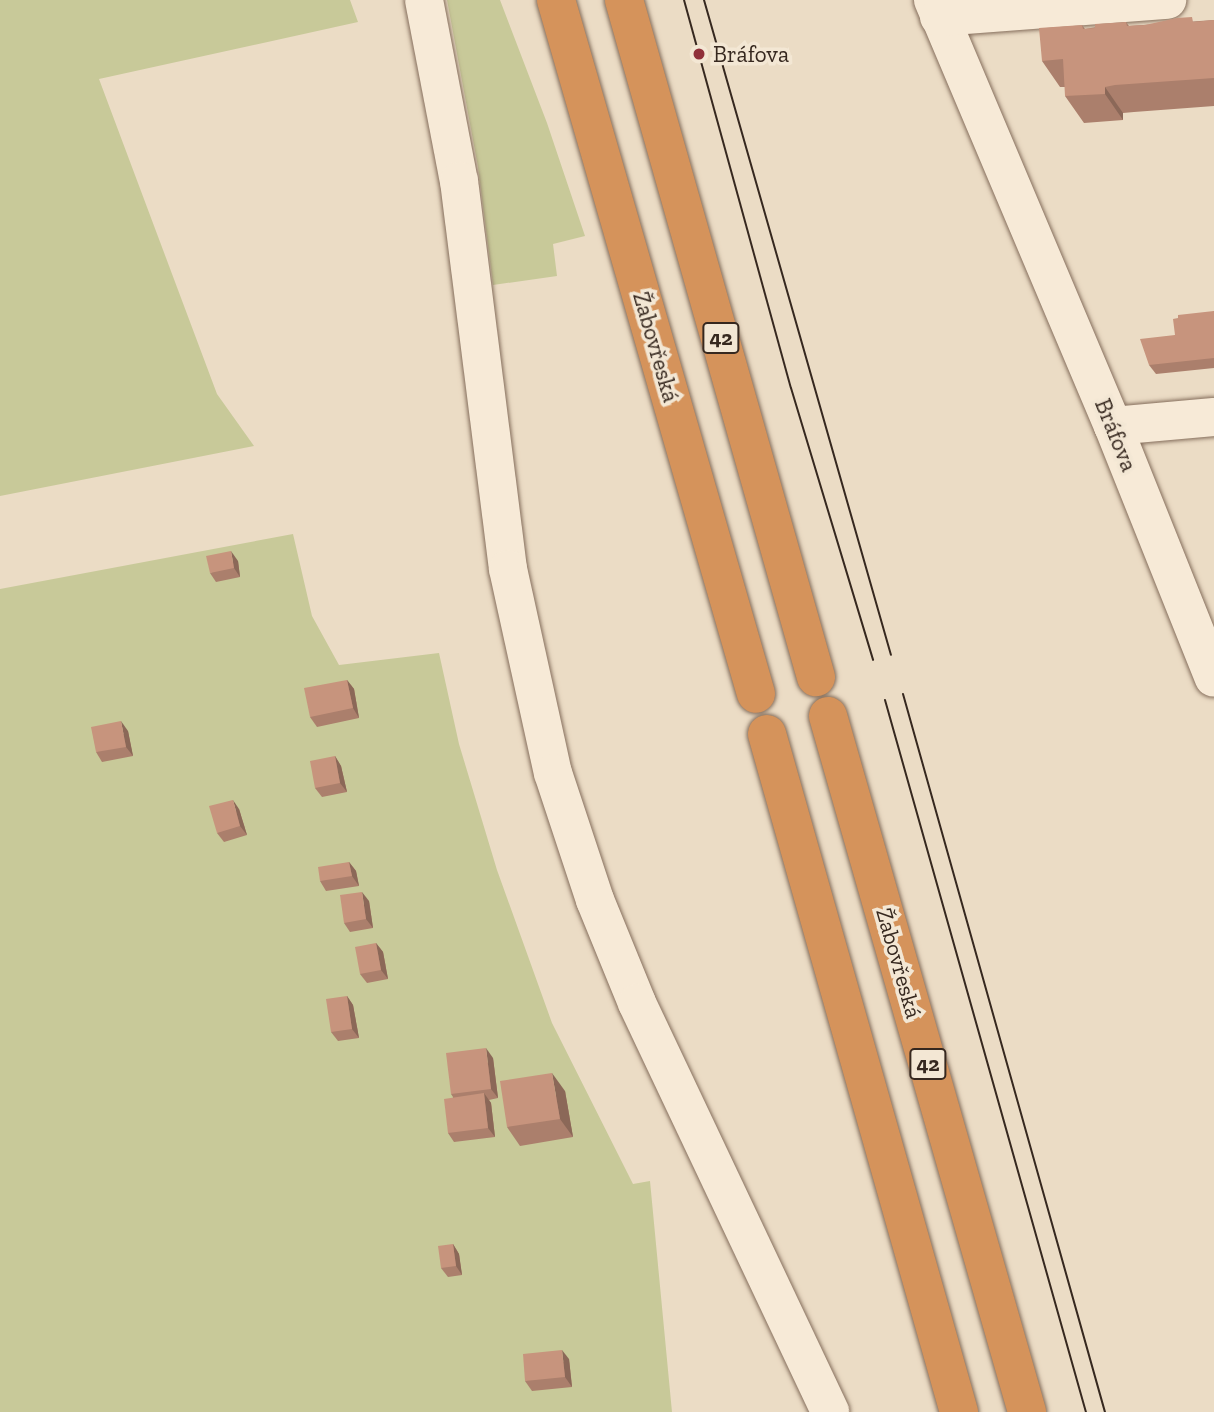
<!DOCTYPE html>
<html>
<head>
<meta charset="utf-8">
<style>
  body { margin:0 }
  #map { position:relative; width:1214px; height:1412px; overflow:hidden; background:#ebdcc5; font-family:"Zilla Slab",serif }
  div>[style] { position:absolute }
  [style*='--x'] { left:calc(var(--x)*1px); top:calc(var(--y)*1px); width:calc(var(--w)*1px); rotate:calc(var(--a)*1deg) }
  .green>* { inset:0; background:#c8c999 }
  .roads { filter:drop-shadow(0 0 2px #856e5c) drop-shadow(0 0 2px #856e5c) }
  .minor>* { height:38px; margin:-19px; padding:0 19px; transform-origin:19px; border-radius:19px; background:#f7ead7 }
  .highway>* { height:38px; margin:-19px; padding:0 19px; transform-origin:19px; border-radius:19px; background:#d5935b }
  .tram>* { height:2px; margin:-1px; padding:0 1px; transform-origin:1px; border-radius:1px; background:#36281f }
  .wall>* { inset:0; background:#ab7f6c }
  .shaded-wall>* { inset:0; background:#8b6858 }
  .building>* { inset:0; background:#c7947d }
  .dots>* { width:19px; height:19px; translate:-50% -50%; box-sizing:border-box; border:4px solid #f3e7d4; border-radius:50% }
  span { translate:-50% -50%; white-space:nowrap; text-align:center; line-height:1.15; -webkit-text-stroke:7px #f3e7d4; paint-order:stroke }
  .shield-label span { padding:2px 5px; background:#f3e7d4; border:2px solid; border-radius:5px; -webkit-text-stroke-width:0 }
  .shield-label { font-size:21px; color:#36281f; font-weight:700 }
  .poi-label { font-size:23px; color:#36281f }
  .left { translate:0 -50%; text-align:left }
  .street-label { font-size:23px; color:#36281f }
</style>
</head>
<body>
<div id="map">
  <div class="green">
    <i style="clip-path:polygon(0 0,350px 0,358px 22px,99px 79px,217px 394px,254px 446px,0 496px)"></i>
    <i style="clip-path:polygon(447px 0,500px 0,547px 123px,585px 236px,553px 244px,557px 276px,493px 285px,478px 167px)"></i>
    <i style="clip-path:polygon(293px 534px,312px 616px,339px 665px,439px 653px,459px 744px,497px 870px,552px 1023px,633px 1184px,650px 1181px,672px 1412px,0 1412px,0 589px)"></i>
  </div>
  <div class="roads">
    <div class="minor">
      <i style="--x:424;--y:0;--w:184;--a:79.1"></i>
      <i style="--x:459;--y:181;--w:391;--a:82.8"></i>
      <i style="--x:508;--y:569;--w:209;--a:77.6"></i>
      <i style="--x:553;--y:773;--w:134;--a:71.7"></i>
      <i style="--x:595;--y:900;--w:111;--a:67.8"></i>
      <i style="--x:637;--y:1003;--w:452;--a:64.7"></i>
      <i style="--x:933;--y:0;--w:462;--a:67.1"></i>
      <i style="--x:1113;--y:426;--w:271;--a:68.2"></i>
      <i style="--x:939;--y:17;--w:229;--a:-4.3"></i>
      <i style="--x:1113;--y:426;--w:101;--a:-5.1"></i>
    </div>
    <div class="highway">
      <i style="--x:556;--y:0;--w:722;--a:73.92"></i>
      <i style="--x:624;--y:0;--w:704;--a:74.17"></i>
      <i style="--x:828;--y:716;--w:724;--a:74.04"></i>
      <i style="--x:767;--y:734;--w:705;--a:74.19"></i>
    </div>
  </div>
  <div class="tram">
    <i style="--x:684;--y:0;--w:402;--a:74.6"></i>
    <i style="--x:791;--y:388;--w:284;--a:73.2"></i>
    <i style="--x:704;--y:0;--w:681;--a:74.07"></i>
    <i style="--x:903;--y:694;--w:746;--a:74.29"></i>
    <i style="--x:885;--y:700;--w:740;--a:74.24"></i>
  </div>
  <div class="wall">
    <i style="clip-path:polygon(1214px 20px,1214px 106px,1134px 112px,1123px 113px,1123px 120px,1084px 123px,1065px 96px,1065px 87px,1060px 87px,1042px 61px,1082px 25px,1085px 29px,1126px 22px,1129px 26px)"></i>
    <i style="clip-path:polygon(1214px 311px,1214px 368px,1156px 374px,1149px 365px,1175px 335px)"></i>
    <i style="clip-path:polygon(238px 561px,240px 577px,216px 582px,210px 573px)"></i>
    <i style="clip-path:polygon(347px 680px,354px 689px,359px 718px,317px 727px,310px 717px)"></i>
    <i style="clip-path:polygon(128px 731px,133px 756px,102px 762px,96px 752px)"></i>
    <i style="clip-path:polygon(335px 756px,341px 766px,347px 792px,322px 797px,315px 788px)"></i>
    <i style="clip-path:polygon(239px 809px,247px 835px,224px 842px,217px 833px)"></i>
    <i style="clip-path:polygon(349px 862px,356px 871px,359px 886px,326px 891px,320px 881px)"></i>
    <i style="clip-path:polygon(369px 901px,373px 928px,350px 932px,344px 923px)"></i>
    <i style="clip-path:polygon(376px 943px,383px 952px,388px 979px,367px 983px,360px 974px)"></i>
    <i style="clip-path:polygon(347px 996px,353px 1005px,359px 1038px,338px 1041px,331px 1032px)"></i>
    <i style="clip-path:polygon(493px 1058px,498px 1098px,489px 1100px,491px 1103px,495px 1137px,454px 1142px,448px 1133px,453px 1097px,451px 1094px)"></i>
    <i style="clip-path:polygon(565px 1091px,573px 1137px,520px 1146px,507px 1127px)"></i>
    <i style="clip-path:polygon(453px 1244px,459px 1254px,462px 1275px,448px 1277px,441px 1268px)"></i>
    <i style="clip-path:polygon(569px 1359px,572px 1387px,532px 1391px,525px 1381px)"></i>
  </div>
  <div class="shaded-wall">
    <i style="clip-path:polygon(1105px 87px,1123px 113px,1123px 120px,1105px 94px)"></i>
    <i style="clip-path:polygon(231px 551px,238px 561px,240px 577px,234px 568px)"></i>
    <i style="clip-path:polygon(347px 680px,354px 689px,359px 718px,353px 708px)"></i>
    <i style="clip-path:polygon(121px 721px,128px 731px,133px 756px,126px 747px)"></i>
    <i style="clip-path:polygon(335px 756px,341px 766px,347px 792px,340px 783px)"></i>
    <i style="clip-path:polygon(233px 800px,239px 809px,247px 835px,240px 826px)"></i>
    <i style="clip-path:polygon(349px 862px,356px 871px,359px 886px,352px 876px)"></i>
    <i style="clip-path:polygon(362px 892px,369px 901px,373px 928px,366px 919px)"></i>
    <i style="clip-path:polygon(376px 943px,383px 952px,388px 979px,381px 970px)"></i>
    <i style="clip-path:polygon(347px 996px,353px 1005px,359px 1038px,352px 1029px)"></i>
    <i style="clip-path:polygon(486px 1048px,493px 1058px,498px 1098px,491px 1089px)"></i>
    <i style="clip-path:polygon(552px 1073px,565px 1091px,573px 1137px,560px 1119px)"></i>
    <i style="clip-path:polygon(484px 1093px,491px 1103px,495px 1137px,488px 1128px)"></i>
    <i style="clip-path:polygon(453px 1244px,459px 1254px,462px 1275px,456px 1266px)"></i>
    <i style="clip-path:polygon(562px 1350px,569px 1359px,572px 1387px,565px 1377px)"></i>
  </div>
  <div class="building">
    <i style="clip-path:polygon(1192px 17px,1193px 22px,1214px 20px,1214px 78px,1115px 85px,1105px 87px,1105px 94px,1065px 96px,1063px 59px,1042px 61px,1039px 28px,1082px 25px,1083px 29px,1095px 28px,1095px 24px,1126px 22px,1127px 26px,1145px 25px,1177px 18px)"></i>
    <i style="clip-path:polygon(1214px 311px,1214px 358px,1149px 365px,1140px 339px,1175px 335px,1173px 319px,1178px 318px,1178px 315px)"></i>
    <i style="clip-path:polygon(231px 551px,234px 568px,210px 573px,206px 556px)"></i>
    <i style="clip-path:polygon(347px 680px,353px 708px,310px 717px,304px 688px)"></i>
    <i style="clip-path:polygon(121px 721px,126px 747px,96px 752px,91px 727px)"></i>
    <i style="clip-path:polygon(335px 756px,340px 783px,315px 788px,310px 761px)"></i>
    <i style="clip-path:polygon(233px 800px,240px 826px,217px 833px,209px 806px)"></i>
    <i style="clip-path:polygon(349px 862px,352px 876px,320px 881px,318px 867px)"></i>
    <i style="clip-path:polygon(362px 892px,366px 919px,344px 923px,340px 895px)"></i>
    <i style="clip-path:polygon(376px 943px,381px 970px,360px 974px,355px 947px)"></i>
    <i style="clip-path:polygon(347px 996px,352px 1029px,331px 1032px,326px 999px)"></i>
    <i style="clip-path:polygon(486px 1048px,491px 1089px,451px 1094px,446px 1053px)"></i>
    <i style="clip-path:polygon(552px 1073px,560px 1119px,507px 1127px,500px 1081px)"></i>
    <i style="clip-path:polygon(484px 1093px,488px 1128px,448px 1133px,444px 1099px)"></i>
    <i style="clip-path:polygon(453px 1244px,456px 1266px,441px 1268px,438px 1246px)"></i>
    <i style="clip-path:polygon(562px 1350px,565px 1377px,525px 1381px,523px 1354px)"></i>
  </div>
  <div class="dots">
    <i style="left:699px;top:54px;background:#90303a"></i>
  </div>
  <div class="shield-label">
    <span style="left:721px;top:338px">42</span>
    <span style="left:928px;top:1064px">42</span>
  </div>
  <div class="poi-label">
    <span class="left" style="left:713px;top:54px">Bráfova</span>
  </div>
  <div class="street-label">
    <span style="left:656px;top:347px;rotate:74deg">Žabovřeská</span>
    <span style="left:1116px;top:435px;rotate:68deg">Bráfova</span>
    <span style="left:899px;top:963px;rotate:74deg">Žabovřeská</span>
  </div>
</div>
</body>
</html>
